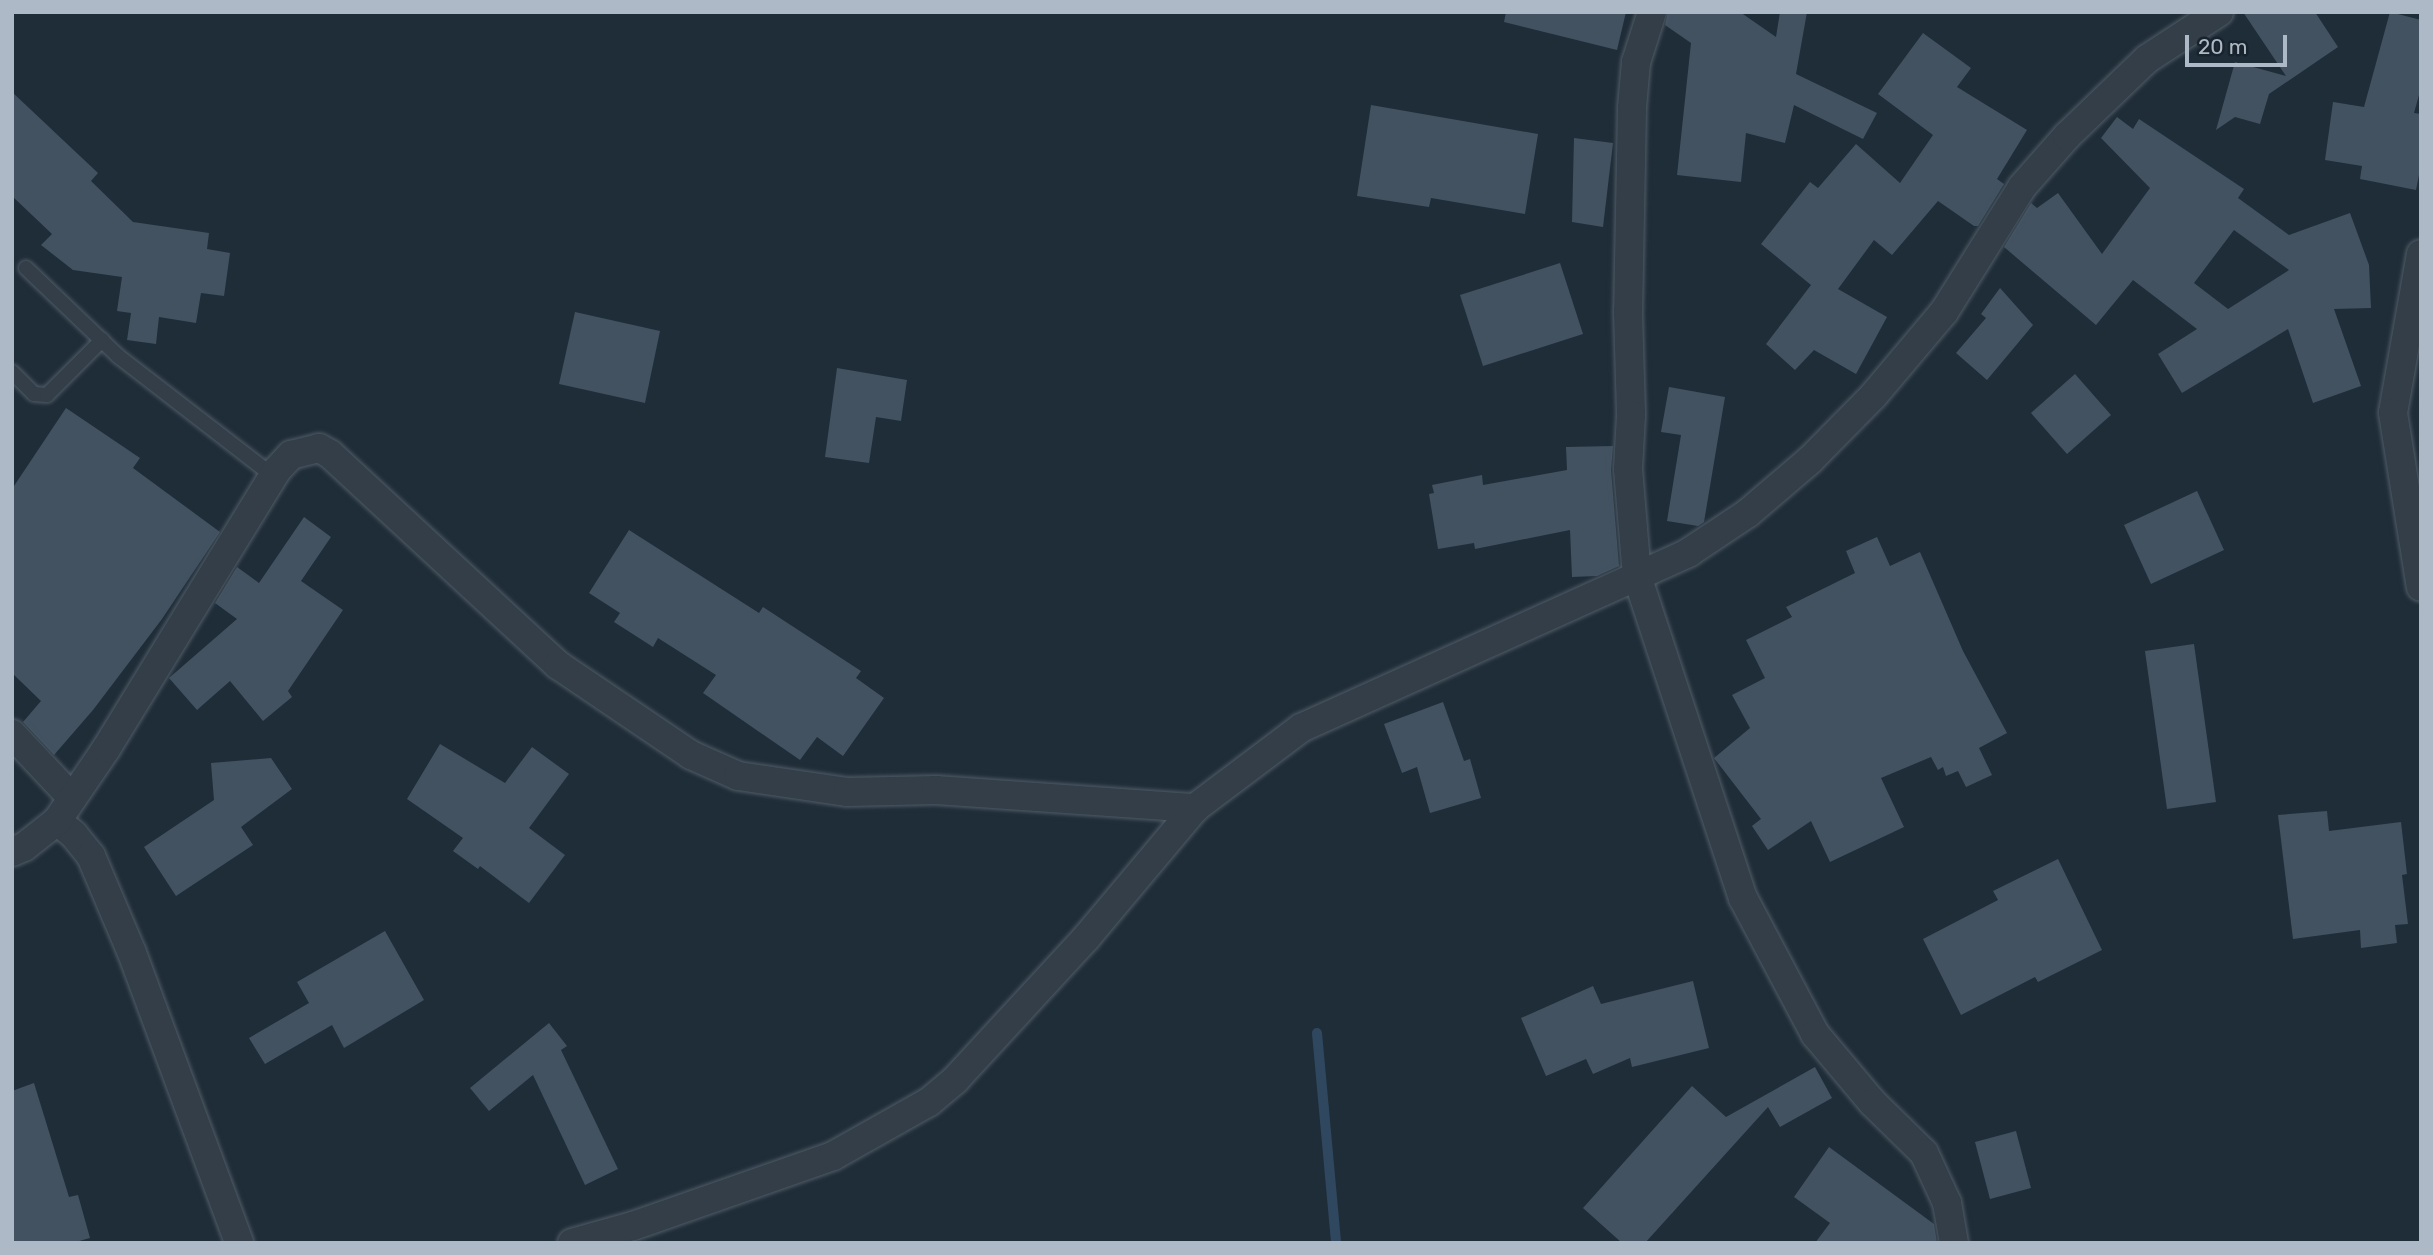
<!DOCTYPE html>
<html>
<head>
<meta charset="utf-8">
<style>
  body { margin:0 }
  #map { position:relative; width:2433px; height:1255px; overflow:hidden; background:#1f2d38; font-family:Rubik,sans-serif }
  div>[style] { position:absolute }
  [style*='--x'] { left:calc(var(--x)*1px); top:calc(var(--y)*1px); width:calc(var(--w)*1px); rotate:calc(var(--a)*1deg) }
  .stream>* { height:10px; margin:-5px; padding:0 5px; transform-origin:5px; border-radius:5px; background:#30485f }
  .building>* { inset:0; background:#425261 }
  .roads { filter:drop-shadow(0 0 2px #505c67) drop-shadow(0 0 2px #505c67) }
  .lane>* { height:14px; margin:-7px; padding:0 7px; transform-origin:7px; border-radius:7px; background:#333e49 }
  .street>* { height:28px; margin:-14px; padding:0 14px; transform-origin:14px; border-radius:14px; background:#333e49 }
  span { translate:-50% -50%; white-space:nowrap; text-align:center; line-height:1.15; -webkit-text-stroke:5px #18232d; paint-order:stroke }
  .frame { position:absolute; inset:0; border:14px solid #adb9c6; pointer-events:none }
  .scale { position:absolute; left:2185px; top:35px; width:102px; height:32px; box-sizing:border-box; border:4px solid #adb9c6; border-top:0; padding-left:9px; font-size:21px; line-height:24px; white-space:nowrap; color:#adb9c6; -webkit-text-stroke:5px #18232d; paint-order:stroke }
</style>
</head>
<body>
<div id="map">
  <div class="stream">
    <i style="--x:1317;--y:1033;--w:211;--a:84.8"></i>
  </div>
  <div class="building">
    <i style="clip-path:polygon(1506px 12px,1626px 12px,1617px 50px,1504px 22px)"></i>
    <i style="clip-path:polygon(1668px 12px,1740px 12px,1776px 37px,1780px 12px,1807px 12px,1796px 74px,1877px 113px,1863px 139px,1794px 105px,1785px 143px,1746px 133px,1741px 182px,1677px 175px,1691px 43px,1665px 25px)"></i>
    <i style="clip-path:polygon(2243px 12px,2315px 12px,2338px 47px,2269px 94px,2260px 124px,2235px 117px,2216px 130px,2235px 62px,2286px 76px)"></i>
    <i style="clip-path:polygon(2390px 12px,2421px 20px,2421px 88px,2414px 113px,2421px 114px,2421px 165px,2416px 190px,2360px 179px,2362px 166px,2325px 160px,2333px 102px,2364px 107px)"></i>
    <i style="clip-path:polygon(1923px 33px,1971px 68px,1957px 87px,2027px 130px,1997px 179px,2004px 184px,1978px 226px,1974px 226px,1938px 201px,1892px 255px,1874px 240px,1838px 289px,1887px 317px,1856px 374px,1814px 350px,1795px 370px,1766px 344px,1811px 285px,1761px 244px,1810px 182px,1818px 188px,1856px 144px,1900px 183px,1933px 135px,1878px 94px)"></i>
    <i style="clip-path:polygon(12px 92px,98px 173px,91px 181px,133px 222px,209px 233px,207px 249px,230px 253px,224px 296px,201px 293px,196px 323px,159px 317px,156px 344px,127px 340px,131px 313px,117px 311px,122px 277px,73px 270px,41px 245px,52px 234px,12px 196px)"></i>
    <i style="clip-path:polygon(1371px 105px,1538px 134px,1525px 214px,1431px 198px,1429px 207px,1357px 196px)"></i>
    <i style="clip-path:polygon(evenodd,2117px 117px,2133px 129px,2139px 119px,2244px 189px,2238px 198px,2289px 235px,2350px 213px,2369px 265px,2371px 308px,2334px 309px,2361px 386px,2313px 403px,2288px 329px,2182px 393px,2158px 354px,2197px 329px,2133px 280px,2096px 325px,2004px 247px,2031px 203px,2037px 208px,2058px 193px,2102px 254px,2150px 188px,2101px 138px,2117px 117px,2234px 230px,2289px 270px,2228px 309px,2194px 283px,2234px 230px)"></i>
    <i style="clip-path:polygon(1574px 138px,1613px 143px,1603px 227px,1572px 222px)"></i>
    <i style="clip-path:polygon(1560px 263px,1583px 334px,1483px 366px,1460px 295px)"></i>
    <i style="clip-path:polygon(2000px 288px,2033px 325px,1987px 380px,1956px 353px,1986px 318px,1981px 314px)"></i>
    <i style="clip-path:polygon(575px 312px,660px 331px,645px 403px,559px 384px)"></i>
    <i style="clip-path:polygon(837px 368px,907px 380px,901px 421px,876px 417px,869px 463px,825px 457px)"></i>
    <i style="clip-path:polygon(2075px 374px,2111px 415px,2067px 454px,2031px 413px)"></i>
    <i style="clip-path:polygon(1669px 387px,1725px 397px,1704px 522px,1698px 526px,1667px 521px,1681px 435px,1661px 432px)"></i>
    <i style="clip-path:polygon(66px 408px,140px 458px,133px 468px,220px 532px,162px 619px,93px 710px,54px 755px,23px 722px,41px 701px,12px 673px,12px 489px)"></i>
    <i style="clip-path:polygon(1613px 446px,1611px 470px,1619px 566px,1597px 576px,1572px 577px,1570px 530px,1475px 549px,1474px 543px,1438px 549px,1429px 494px,1434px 493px,1432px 485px,1482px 475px,1483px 485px,1567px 470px,1566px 447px)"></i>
    <i style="clip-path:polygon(2197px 491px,2224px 550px,2151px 584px,2124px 525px)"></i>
    <i style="clip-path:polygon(304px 517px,331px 537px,301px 581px,343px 610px,288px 691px,292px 697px,263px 721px,230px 681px,197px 710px,169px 678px,237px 619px,215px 603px,237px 567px,259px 583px)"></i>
    <i style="clip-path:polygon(629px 530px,759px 613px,763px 607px,861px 671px,856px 678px,884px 698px,843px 756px,817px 737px,800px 760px,703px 693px,716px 675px,658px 638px,653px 647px,614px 622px,620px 613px,589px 593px)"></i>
    <i style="clip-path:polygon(1877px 537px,1890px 566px,1920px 552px,1963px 651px,2007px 733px,1979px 748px,1992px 775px,1966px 787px,1958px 771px,1946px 776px,1943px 767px,1938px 770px,1931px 757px,1881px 778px,1904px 827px,1830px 862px,1811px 821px,1768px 850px,1752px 826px,1761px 819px,1714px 758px,1750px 728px,1732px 695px,1765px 678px,1746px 640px,1792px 617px,1786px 607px,1855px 573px,1846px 551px)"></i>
    <i style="clip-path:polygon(2194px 644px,2216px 802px,2167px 809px,2145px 651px)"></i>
    <i style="clip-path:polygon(1443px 702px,1464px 761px,1470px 759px,1481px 798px,1430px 813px,1417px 767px,1402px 773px,1384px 724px)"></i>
    <i style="clip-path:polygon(440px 744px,505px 783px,532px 747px,569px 774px,529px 828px,565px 855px,529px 903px,480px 866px,478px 869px,453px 851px,463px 838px,407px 799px)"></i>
    <i style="clip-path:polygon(271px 758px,292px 789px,241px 827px,253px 845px,176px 896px,144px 847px,214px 800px,211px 763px)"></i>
    <i style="clip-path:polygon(2327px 811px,2329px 831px,2401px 822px,2407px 874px,2402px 875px,2408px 924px,2395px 925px,2397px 943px,2361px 948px,2360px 930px,2293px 939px,2278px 815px)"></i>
    <i style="clip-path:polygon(2058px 859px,2102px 950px,2038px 982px,2035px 977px,1961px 1015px,1923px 939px,1998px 900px,1993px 891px)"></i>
    <i style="clip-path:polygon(385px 931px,424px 1000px,344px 1048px,332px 1025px,265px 1064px,249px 1038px,309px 1003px,297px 982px)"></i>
    <i style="clip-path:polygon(1693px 981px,1709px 1048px,1632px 1067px,1630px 1058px,1593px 1074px,1586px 1059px,1546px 1076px,1521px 1018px,1593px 986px,1601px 1004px)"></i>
    <i style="clip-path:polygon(549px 1023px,567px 1046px,561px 1050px,618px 1169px,585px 1185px,533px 1075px,489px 1111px,470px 1088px)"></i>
    <i style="clip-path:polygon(1815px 1067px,1832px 1098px,1780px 1127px,1768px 1107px,1645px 1243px,1622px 1243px,1583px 1208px,1692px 1086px,1726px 1117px)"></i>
    <i style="clip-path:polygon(34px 1083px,69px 1197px,78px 1195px,90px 1238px,72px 1243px,12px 1243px,12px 1091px)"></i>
    <i style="clip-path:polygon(2016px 1131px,2031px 1188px,1990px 1199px,1975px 1142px)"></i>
    <i style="clip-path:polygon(1829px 1147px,1934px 1224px,1937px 1243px,1815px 1243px,1830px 1223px,1794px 1197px)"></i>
  </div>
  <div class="roads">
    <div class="lane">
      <i style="--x:26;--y:268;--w:127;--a:43.7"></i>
      <i style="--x:118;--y:356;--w:196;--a:37.7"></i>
      <i style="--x:12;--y:372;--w:31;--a:45"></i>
      <i style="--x:34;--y:394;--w:13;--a:4"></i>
      <i style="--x:47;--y:395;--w:78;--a:-45"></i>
    </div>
    <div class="street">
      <i style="--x:1652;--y:12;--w:52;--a:107.7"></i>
      <i style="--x:1636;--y:62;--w:46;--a:95"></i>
      <i style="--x:1632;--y:108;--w:204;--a:91.1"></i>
      <i style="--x:1628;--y:312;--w:103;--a:88.3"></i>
      <i style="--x:1631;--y:415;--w:54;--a:93.2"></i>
      <i style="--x:1628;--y:469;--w:107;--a:85.2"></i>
      <i style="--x:1637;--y:576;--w:339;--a:71.8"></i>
      <i style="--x:1743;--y:898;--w:154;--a:62.1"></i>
      <i style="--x:1815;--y:1034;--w:90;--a:50"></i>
      <i style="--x:1873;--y:1103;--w:71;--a:44.4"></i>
      <i style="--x:1924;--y:1153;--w:55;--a:65.3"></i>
      <i style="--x:1947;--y:1203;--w:41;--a:80.1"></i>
      <i style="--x:2421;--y:254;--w:161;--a:100"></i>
      <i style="--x:2393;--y:413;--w:176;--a:80.9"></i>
      <i style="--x:12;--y:734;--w:88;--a:46.8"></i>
      <i style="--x:57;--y:821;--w:22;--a:39"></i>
      <i style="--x:74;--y:835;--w:27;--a:51"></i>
      <i style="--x:91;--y:856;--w:105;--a:67.1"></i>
      <i style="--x:132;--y:953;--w:309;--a:69.7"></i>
      <i style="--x:12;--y:852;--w:13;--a:-23"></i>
      <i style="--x:24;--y:847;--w:42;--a:-38.2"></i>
      <i style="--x:57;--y:821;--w:87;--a:-55.8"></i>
      <i style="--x:106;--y:749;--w:327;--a:-58.5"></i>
      <i style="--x:277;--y:470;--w:21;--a:-47"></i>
      <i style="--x:291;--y:455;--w:29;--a:-14"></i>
      <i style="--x:319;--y:448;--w:13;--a:29"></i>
      <i style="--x:330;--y:454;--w:311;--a:42.8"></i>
      <i style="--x:558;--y:665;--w:161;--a:34.1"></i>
      <i style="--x:691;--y:755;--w:51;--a:24.1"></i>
      <i style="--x:738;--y:776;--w:111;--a:8.3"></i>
      <i style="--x:848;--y:792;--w:88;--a:-1.3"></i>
      <i style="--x:936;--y:790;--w:260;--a:4"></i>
      <i style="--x:572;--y:1243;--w:63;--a:-15.6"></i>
      <i style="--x:633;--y:1226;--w:212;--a:-19.3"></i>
      <i style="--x:833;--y:1156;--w:110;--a:-29.4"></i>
      <i style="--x:929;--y:1102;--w:35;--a:-40"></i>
      <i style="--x:956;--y:1079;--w:192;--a:-47.3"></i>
      <i style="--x:1086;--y:938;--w:170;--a:-50"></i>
      <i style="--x:1195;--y:808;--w:133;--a:-37"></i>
      <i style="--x:1301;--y:728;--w:425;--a:-24.3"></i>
      <i style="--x:1688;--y:553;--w:72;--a:-33.7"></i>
      <i style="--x:1748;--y:513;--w:82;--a:-40.5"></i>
      <i style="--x:1810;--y:460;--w:91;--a:-45.4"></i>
      <i style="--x:1874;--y:395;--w:109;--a:-49.9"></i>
      <i style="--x:1944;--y:312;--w:147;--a:-58"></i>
      <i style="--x:2022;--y:187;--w:68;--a:-48.6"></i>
      <i style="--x:2067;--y:136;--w:111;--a:-43.9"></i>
      <i style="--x:2147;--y:59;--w:86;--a:-33.1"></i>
    </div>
  </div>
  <div class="frame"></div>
  <div class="scale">20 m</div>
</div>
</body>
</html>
